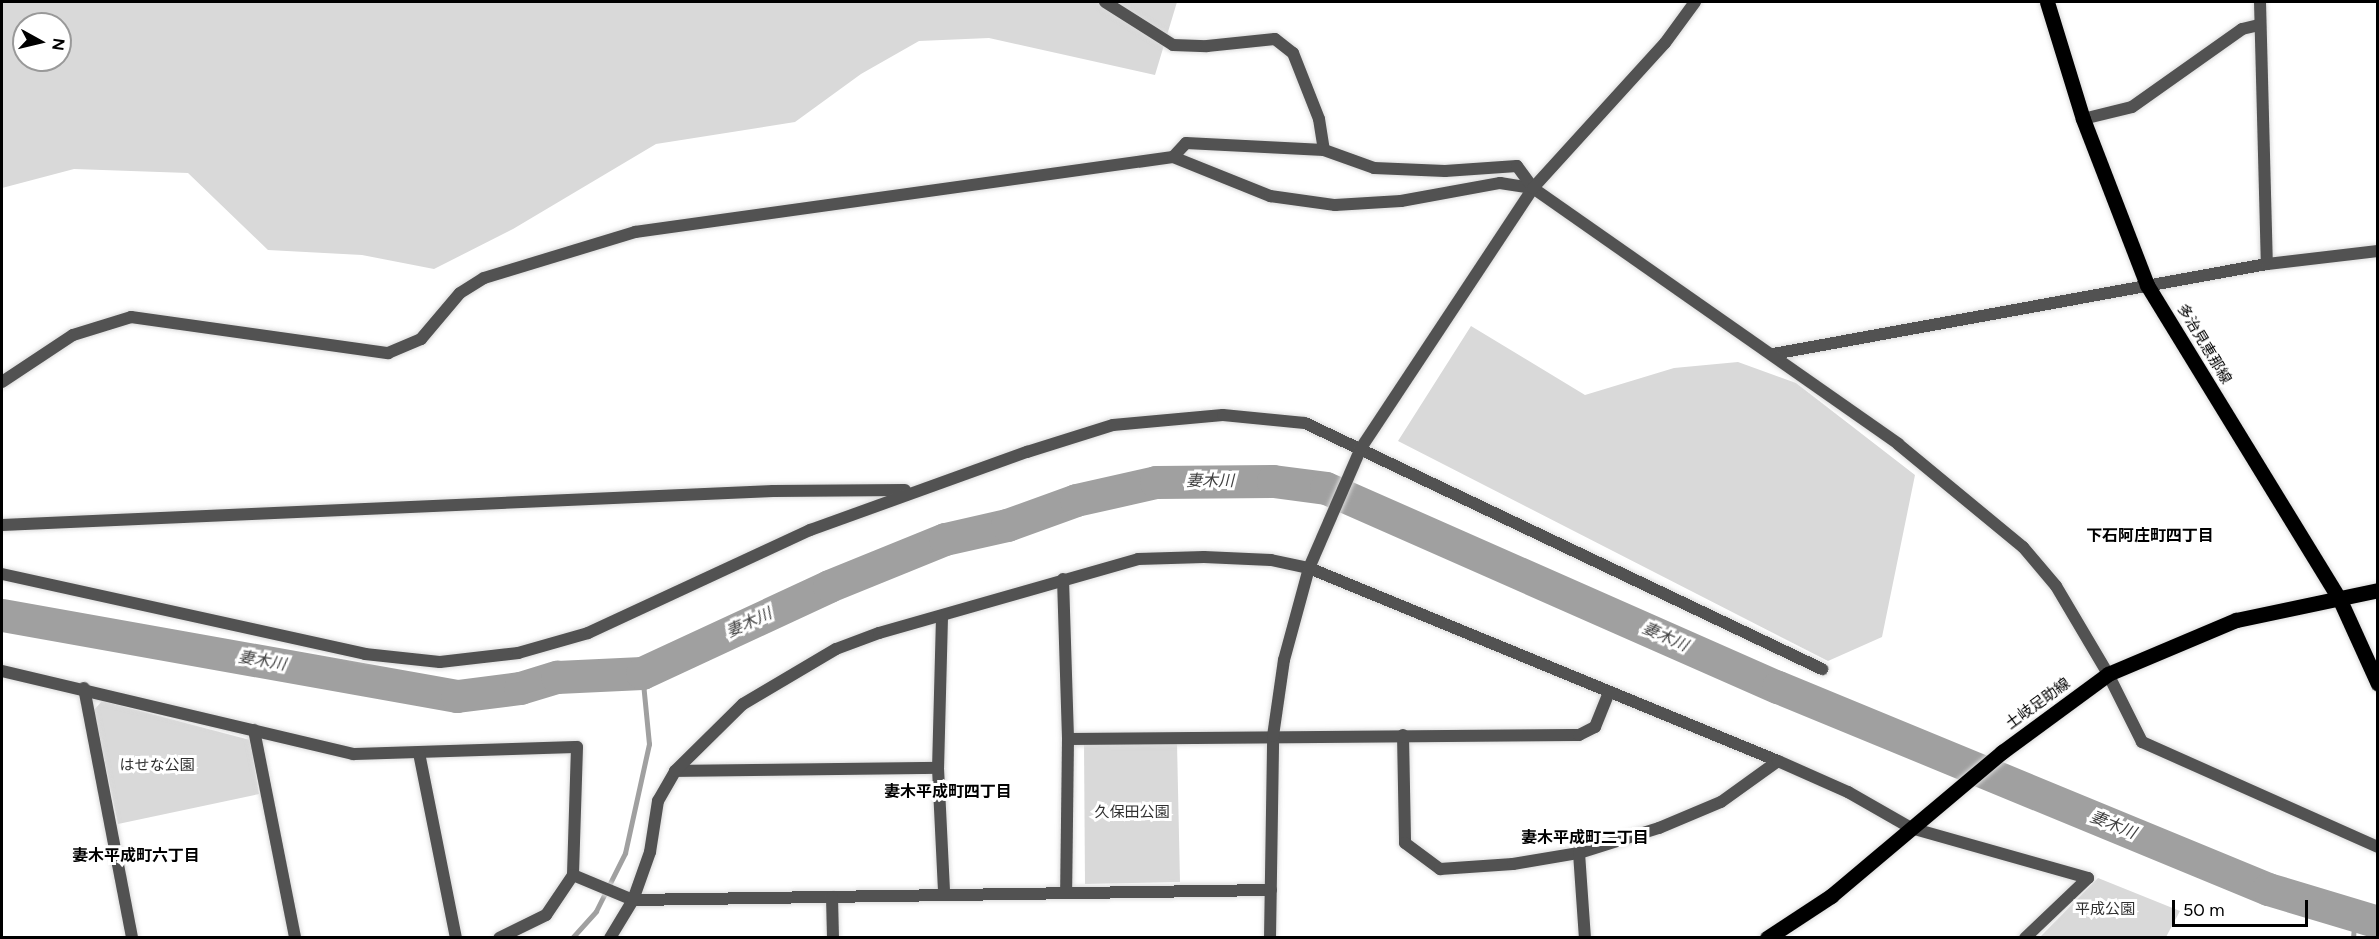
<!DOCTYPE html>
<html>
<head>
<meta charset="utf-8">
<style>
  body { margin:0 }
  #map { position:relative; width:2379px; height:939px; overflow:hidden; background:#fff; font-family:Figtree,"Noto Sans JP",sans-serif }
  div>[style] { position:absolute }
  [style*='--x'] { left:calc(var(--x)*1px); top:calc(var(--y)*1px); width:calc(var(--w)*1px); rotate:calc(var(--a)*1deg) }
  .green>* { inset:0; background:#d9d9d9 }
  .stream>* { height:5px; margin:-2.5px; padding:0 2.5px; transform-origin:2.5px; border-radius:2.5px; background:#a0a0a0 }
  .river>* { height:33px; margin:-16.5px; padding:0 16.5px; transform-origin:16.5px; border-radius:16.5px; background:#a0a0a0 }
  .roads { filter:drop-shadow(0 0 2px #dbdbdb) drop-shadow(0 0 2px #dbdbdb) }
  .minor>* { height:12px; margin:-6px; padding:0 6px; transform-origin:6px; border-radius:6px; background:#525252 }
  .tertiary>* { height:12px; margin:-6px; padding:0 6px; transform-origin:6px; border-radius:6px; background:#525252 }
  .primary>* { height:15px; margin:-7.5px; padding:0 7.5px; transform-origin:7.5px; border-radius:7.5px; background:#000 }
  span { translate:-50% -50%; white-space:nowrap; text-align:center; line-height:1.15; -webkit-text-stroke:6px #fff; paint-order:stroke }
  .street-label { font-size:15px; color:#000 }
  .park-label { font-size:15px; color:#303030 }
  .water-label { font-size:16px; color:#414141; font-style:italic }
  .neighbourhood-label { font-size:16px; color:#000; font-weight:700 }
  .frame { position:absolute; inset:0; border:3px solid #000; pointer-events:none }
  .north { position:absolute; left:12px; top:12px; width:60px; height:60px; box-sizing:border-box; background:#fff; border:2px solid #999; border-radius:50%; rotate:98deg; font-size:16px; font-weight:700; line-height:24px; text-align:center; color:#000 }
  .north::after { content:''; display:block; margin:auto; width:21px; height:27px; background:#000; clip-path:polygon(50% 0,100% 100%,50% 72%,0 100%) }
  .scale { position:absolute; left:2172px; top:900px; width:136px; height:27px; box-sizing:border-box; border:3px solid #000; border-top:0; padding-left:8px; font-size:18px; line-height:21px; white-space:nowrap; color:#000; -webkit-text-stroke:4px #fff; paint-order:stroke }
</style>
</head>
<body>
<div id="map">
  <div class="green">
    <i style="clip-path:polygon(evenodd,2px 2px,1177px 2px,1155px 75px,989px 38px,919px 41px,861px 74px,795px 122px,656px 144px,513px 229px,434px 269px,362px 255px,268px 250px,188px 173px,74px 169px,2px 188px,2px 2px,24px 24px,60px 24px,60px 60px,24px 60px,24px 24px)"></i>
    <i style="clip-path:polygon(1471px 326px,1585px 395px,1674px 368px,1738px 362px,1796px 383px,1915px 475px,1882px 637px,1828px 661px,1398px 441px)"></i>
    <i style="clip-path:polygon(102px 701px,250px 740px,259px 794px,118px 824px,94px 710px)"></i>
    <i style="clip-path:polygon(1084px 743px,1177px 743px,1180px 882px,1085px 884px)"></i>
    <i style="clip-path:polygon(2098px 878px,2180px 911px,2166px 937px,2040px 937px)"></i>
  </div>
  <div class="stream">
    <i style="--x:572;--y:938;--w:36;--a:-48"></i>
    <i style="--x:596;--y:911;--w:65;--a:-63.4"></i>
    <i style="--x:625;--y:853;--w:112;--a:-77.6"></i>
    <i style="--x:649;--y:744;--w:71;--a:-95.6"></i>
    <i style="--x:2353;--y:938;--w:23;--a:-85"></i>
  </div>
  <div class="river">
    <i style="--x:2;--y:615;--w:462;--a:10.1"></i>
    <i style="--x:457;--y:696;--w:64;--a:-7.2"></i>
    <i style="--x:520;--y:688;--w:39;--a:-17"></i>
    <i style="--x:557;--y:677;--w:85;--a:-2.7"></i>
    <i style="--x:642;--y:673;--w:206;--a:-24.9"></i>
    <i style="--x:829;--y:586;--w:125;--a:-22.1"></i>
    <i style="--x:945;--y:539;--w:64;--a:-12.7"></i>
    <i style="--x:1007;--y:525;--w:73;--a:-19.9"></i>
    <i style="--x:1076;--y:500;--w:82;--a:-12.7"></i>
    <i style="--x:1156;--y:482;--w:117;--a:-0.5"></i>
    <i style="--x:1273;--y:481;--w:53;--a:7.5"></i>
    <i style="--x:1326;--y:488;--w:494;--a:23.8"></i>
    <i style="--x:1778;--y:687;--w:530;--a:22.4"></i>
    <i style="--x:2268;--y:889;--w:115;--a:16.7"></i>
  </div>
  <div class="roads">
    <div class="minor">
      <i style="--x:1105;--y:2;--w:80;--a:32.3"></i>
      <i style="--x:1173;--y:45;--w:34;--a:2"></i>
      <i style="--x:1207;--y:46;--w:68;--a:-5.9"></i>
      <i style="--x:1275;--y:39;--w:23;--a:38"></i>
      <i style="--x:1293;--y:53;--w:71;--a:68.5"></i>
      <i style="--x:1319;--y:119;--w:31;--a:81"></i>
      <i style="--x:2260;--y:2;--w:262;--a:88.5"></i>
      <i style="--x:2083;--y:119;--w:50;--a:-13.8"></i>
      <i style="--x:2132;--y:107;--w:135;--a:-35.3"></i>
      <i style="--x:2242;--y:29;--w:18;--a:-13"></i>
      <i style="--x:1173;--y:157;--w:105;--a:21.9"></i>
      <i style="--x:1270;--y:196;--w:66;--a:7.9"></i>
      <i style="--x:1335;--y:205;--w:66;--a:-3.5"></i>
      <i style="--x:1401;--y:201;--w:101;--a:-10.3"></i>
      <i style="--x:1500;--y:183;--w:33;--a:9"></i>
      <i style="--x:1773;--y:354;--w:502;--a:-10.33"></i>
      <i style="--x:2267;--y:264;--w:112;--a:-6.7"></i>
      <i style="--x:2;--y:382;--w:85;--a:-33.5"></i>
      <i style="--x:73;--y:335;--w:61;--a:-17.2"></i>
      <i style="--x:131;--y:317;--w:260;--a:8"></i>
      <i style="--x:388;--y:353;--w:36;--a:-23"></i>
      <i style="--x:421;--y:339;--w:60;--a:-49.7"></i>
      <i style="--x:460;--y:293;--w:28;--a:-32"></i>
      <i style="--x:484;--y:278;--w:158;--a:-16.9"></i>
      <i style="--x:635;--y:232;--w:543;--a:-7.94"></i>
      <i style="--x:1173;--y:157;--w:19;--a:-47"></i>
      <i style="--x:1186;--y:143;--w:138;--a:2.9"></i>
      <i style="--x:1324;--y:150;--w:53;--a:19.8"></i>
      <i style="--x:1374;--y:168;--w:71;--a:2.4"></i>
      <i style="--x:1445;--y:171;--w:72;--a:-4"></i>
      <i style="--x:1517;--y:166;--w:27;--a:54"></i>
      <i style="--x:1533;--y:188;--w:446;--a:35"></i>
      <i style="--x:1898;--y:444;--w:162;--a:39.5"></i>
      <i style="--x:2023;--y:547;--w:51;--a:49.8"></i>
      <i style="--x:2056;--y:586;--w:102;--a:59.4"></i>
      <i style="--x:2108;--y:674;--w:76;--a:63.4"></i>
      <i style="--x:2142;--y:742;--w:258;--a:24"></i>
      <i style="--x:2;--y:525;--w:772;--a:-2.53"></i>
      <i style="--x:773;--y:491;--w:132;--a:-0.4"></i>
      <i style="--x:2;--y:574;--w:372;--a:12.4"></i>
      <i style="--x:365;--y:654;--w:75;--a:6.1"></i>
      <i style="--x:440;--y:662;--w:79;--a:-6.6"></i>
      <i style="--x:518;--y:653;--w:73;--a:-15.9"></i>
      <i style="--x:588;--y:633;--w:245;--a:-24.9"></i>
      <i style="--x:810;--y:530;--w:231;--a:-19.8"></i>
      <i style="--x:1027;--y:452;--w:90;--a:-17.4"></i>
      <i style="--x:1113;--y:425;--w:110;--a:-5.2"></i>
      <i style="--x:1223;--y:415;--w:82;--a:5.6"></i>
      <i style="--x:1305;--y:423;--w:573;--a:25.45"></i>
      <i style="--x:1063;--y:579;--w:160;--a:88.2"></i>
      <i style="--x:1068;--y:739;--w:154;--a:90.7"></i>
      <i style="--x:942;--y:617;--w:151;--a:91.5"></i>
      <i style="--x:938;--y:768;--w:124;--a:87.2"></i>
      <i style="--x:2;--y:671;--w:361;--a:13.3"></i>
      <i style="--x:353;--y:754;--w:224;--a:-1.8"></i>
      <i style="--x:577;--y:747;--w:128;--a:91.8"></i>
      <i style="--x:573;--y:875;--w:48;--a:124"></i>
      <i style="--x:546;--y:915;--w:52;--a:153.9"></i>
      <i style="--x:84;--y:688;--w:255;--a:79.1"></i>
      <i style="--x:254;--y:730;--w:212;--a:78.8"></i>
      <i style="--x:1403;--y:735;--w:108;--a:88.9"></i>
      <i style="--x:1405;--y:843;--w:44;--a:36.6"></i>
      <i style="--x:1440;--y:869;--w:73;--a:-3.9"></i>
      <i style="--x:1513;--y:864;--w:67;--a:-9.5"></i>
      <i style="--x:1579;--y:853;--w:84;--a:-17.4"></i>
      <i style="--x:1659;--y:828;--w:67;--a:-22.8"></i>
      <i style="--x:1721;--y:802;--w:70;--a:-35.7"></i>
      <i style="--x:1068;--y:739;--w:511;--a:-0.45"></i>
      <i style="--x:1579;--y:735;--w:18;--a:-27"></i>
      <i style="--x:1595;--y:727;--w:35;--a:-68"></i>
      <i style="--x:419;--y:753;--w:189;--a:78.7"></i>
      <i style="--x:675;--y:771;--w:263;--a:-0.7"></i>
      <i style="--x:1579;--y:853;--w:85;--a:86"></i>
      <i style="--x:573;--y:875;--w:65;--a:22.6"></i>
      <i style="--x:633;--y:900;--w:638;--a:-0.9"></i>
      <i style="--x:832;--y:897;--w:41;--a:88.6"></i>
      <i style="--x:610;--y:938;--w:44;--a:-58.8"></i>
      <i style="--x:633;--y:900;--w:51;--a:-70.5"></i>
      <i style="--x:650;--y:852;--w:52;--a:-81.1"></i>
      <i style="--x:658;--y:801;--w:34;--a:-60"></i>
      <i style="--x:675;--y:771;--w:95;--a:-44.6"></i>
      <i style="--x:743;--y:704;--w:108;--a:-30.6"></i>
      <i style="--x:836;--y:649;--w:46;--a:-20.4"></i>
      <i style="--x:879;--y:633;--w:269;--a:-15.9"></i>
      <i style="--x:1138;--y:559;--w:66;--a:-1.7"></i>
      <i style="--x:1204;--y:557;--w:67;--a:2.6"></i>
      <i style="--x:1271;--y:560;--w:39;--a:12"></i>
      <i style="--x:1309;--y:568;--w:507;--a:22.37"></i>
      <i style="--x:1778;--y:761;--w:77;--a:23.9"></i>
      <i style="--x:1848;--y:792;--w:73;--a:29.7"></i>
      <i style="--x:1911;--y:828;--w:184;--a:15.8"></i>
      <i style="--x:2088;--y:878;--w:87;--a:136.4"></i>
    </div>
    <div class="tertiary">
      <i style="--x:1270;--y:938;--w:202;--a:-89.1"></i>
      <i style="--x:1273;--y:736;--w:77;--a:-81.8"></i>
      <i style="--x:1284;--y:660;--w:95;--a:-74.8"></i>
      <i style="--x:1309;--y:568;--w:131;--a:-66.6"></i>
      <i style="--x:1361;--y:448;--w:312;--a:-56.5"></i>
      <i style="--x:1533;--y:188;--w:196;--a:-47.7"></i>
      <i style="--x:1665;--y:43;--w:51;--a:-53.8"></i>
    </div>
    <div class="primary">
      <i style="--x:2047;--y:2;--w:122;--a:72.9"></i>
      <i style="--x:2083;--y:119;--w:178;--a:68.9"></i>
      <i style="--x:2147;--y:285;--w:367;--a:58.5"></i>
      <i style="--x:2339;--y:598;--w:94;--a:65.6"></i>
      <i style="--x:1767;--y:938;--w:77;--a:-33.3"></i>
      <i style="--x:1831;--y:896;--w:224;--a:-40.1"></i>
      <i style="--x:2002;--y:752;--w:132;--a:-36.3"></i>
      <i style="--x:2108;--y:674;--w:139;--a:-22.9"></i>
      <i style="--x:2236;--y:620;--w:145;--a:-11.9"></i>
    </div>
  </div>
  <div class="street-label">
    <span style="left:2204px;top:344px;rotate:59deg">多治見恵那線</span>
    <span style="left:2038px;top:704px;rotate:-36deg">土岐足助線</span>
  </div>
  <div class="park-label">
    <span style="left:157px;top:766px">はせな公園</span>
    <span style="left:1132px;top:813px">久保田公園</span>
    <span style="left:2105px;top:910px">平成公園</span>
  </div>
  <div class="water-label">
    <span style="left:1210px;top:481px">妻木川</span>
    <span style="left:749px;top:623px;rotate:-25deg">妻木川</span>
    <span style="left:1665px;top:637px;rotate:24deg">妻木川</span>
    <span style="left:262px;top:661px;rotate:10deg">妻木川</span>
    <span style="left:2113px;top:825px;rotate:22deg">妻木川</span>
  </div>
  <div class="neighbourhood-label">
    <span style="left:2150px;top:536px">下石阿庄町四丁目</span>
    <span style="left:948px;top:792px">妻木平成町四丁目</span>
    <span style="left:1585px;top:838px">妻木平成町二丁目</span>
    <span style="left:136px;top:856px">妻木平成町六丁目</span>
  </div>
  <div class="frame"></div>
  <div class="north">N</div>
  <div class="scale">50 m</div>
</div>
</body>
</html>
